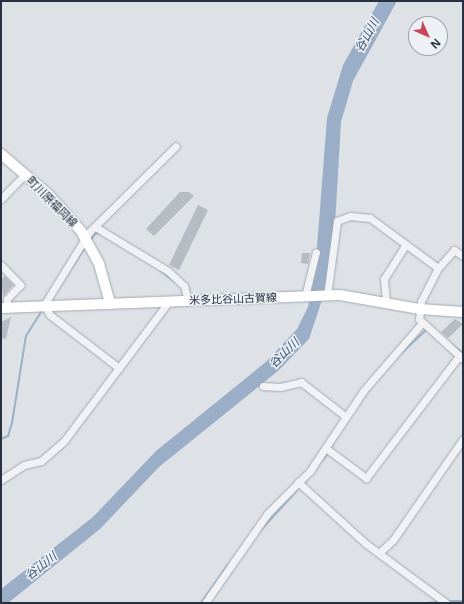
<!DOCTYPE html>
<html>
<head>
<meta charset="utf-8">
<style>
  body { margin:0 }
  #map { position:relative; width:464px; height:604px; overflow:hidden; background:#dee2e7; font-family:"Open Sans","Noto Sans JP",sans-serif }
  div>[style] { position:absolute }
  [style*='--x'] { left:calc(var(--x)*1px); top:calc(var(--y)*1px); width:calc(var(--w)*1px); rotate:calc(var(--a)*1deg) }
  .water>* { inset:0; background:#9aafc7 }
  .stream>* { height:2px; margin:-1px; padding:0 1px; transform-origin:1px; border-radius:1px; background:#9aafc7 }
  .building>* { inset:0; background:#b6bbc4 }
  .roads { filter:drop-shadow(0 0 1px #a4a9b1) drop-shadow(0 0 1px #a4a9b1) }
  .street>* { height:7px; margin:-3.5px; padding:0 3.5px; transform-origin:3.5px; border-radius:3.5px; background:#f1f2f6 }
  .secondary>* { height:10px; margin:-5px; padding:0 5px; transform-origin:5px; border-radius:5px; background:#fff }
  span { translate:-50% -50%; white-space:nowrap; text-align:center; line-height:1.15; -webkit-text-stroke:3px #edf1f5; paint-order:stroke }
  .street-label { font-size:11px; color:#28303e }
  .water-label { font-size:12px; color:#334e70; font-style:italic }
  .frame { position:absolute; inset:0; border:2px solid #28303e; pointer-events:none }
  .north { position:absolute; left:408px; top:16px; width:40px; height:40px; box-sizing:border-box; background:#edf1f5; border:1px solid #9ea4ac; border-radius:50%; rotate:135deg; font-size:11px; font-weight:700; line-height:16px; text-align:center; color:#28303e }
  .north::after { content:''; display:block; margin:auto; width:14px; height:18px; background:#ca4558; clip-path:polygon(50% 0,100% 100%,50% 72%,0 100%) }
</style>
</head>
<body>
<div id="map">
  <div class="water">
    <i style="clip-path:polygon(379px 1px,397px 1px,353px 81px,341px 122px,335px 225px,327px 285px,309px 339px,278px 371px,159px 467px,100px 529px,8px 603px,1px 603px,1px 589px,93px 517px,156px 451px,267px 361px,297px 329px,308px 307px,315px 273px,327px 118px,343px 65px)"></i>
  </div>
  <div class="stream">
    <i style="--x:90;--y:241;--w:10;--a:-53"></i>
    <i style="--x:96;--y:233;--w:5;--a:11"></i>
    <i style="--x:161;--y:271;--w:18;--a:38"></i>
    <i style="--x:50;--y:301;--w:66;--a:-56.8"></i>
    <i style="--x:451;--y:344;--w:15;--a:37"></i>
    <i style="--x:394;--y:360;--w:45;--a:-43.2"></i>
    <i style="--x:360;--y:402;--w:16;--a:-55"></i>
    <i style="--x:1;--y:439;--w:8;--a:-23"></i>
    <i style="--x:8;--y:436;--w:14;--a:-73"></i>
    <i style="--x:12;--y:423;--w:88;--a:-80.9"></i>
    <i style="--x:26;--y:336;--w:31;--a:-58"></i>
    <i style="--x:330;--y:449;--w:12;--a:-59"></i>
    <i style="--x:303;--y:484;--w:40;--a:-51"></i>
    <i style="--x:259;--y:532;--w:61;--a:-47.7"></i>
    <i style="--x:447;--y:601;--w:16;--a:0"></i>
    <i style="--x:201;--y:603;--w:47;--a:-54.6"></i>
    <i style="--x:426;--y:603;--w:15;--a:-4"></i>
  </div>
  <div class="building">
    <i style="clip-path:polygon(180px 192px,189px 192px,194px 196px,154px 236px,146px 229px)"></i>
    <i style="clip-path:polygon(198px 205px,208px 210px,179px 270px,169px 265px)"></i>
    <i style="clip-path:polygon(302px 253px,310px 253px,308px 264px,301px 263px)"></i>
    <i style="clip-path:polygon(5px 276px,13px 285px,3px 297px,1px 279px)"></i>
    <i style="clip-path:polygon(11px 317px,6px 339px,1px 338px,1px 322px)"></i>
    <i style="clip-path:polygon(455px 319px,463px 324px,448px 338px,441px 332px)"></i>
  </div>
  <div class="roads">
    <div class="street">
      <i style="--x:1;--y:199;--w:35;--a:-46"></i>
      <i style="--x:97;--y:228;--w:83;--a:31.2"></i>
      <i style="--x:168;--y:271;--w:22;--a:43"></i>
      <i style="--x:184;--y:286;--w:15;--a:74"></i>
      <i style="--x:1;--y:265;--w:28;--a:46"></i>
      <i style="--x:20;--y:285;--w:19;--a:133"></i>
      <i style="--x:7;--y:299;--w:8;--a:97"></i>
      <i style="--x:438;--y:268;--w:24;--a:-48"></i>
      <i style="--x:454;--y:250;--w:11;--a:34"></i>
      <i style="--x:305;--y:296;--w:45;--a:-76"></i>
      <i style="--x:327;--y:296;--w:76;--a:-82.4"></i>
      <i style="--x:337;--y:221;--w:14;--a:-21"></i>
      <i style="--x:350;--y:216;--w:20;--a:6"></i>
      <i style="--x:370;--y:218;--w:84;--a:36.3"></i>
      <i style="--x:438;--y:268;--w:37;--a:117"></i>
      <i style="--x:421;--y:301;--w:18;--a:96"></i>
      <i style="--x:419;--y:319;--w:59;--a:42.3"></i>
      <i style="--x:386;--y:302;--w:23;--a:-95"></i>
      <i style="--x:384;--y:279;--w:41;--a:-57.8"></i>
      <i style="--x:119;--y:368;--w:87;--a:-142.5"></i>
      <i style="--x:50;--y:315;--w:12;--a:-121"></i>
      <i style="--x:44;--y:305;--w:86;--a:-58.3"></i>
      <i style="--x:89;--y:232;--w:122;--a:-44.7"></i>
      <i style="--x:263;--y:386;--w:17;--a:3"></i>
      <i style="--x:280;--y:387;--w:22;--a:-13"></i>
      <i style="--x:301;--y:382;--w:56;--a:37.7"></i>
      <i style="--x:327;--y:449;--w:49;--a:36.6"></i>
      <i style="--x:366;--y:478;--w:153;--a:-52.7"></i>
      <i style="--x:1;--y:480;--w:27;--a:-33"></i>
      <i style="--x:24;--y:465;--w:17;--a:-13"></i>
      <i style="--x:41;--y:461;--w:30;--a:-41"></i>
      <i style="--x:64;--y:441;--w:175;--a:-53.1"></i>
      <i style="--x:298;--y:482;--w:91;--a:42.3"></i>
      <i style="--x:365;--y:543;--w:101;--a:36.5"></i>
      <i style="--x:380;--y:552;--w:18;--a:-43"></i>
      <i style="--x:393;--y:540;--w:123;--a:-55.3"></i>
      <i style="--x:205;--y:603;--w:108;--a:-55.1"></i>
      <i style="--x:267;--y:514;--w:61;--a:-45"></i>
      <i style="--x:310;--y:471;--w:97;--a:-56.3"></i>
      <i style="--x:364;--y:390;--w:89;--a:-49.1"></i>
    </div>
    <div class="secondary">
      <i style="--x:1;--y:154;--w:63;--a:40.5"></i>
      <i style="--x:49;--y:195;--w:48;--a:48.4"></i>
      <i style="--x:81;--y:231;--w:38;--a:61"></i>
      <i style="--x:99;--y:264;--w:41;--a:74.2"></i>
      <i style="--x:1;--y:308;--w:339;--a:-2.2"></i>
      <i style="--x:340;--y:295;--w:80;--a:10"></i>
      <i style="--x:419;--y:309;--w:44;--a:3.9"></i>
    </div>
  </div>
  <div class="street-label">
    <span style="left:52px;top:202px;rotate:45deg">町川原福岡線</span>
    <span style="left:233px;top:299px;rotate:-2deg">米多比谷山古賀線</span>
  </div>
  <div class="water-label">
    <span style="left:367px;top:35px;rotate:-61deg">谷山川</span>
    <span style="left:284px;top:353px;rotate:-44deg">谷山川</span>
    <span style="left:41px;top:566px;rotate:-39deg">谷山川</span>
  </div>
  <div class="frame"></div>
  <div class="north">N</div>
</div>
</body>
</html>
